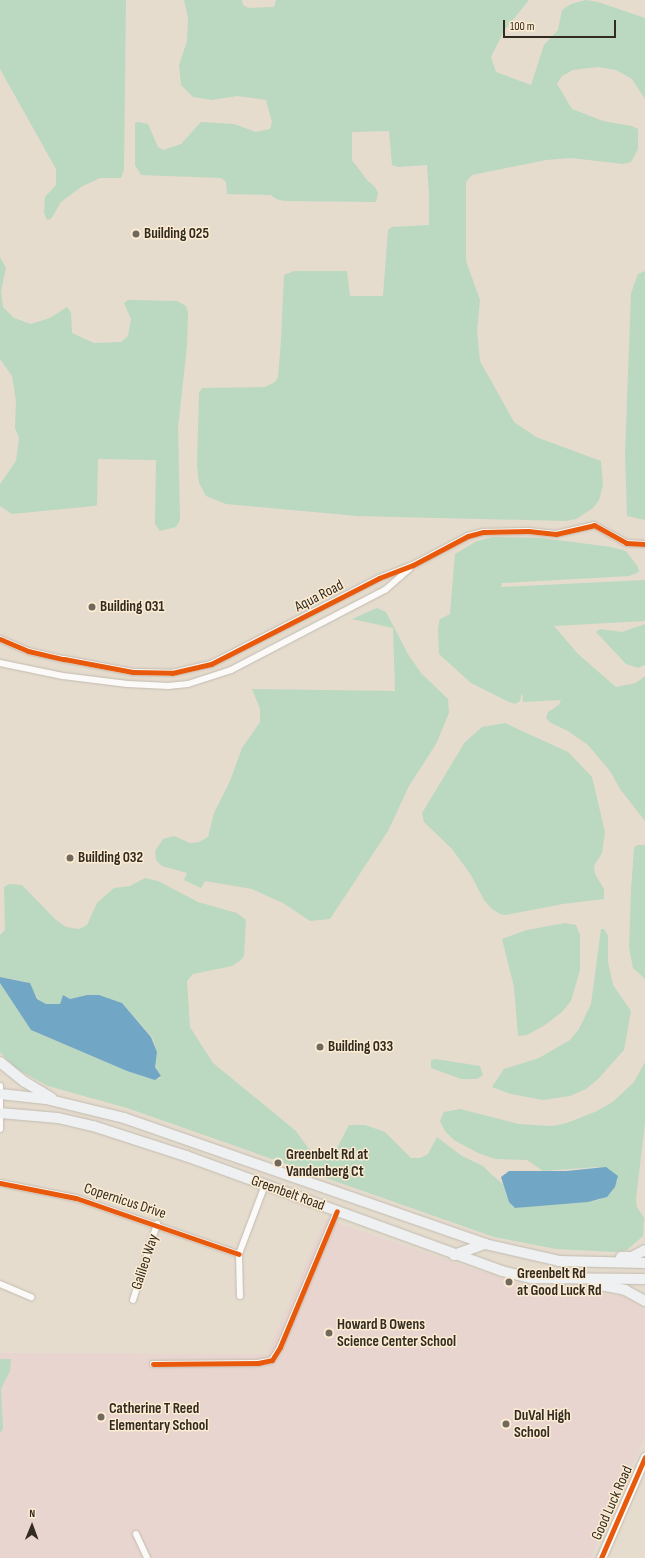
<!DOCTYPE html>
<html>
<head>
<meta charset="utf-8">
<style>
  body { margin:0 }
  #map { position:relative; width:645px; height:1558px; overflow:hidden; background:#e5dcce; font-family:"Sofia Sans Condensed",sans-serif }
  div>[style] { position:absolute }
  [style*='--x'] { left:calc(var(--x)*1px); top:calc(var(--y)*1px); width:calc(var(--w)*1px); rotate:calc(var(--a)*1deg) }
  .education>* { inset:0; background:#e8d5cf }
  .green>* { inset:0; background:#bbd8c1 }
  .water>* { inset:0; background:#71a7c5 }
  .roads { filter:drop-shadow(0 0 1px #c2bbaf) drop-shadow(0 0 1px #c2bbaf) }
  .minor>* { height:6px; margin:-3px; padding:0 3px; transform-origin:3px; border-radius:3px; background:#fbfaf8 }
  .secondary>* { height:9px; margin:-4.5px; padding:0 4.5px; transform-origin:4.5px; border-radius:4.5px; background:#fbfaf8 }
  .primary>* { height:10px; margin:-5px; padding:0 5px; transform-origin:5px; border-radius:5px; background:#eef0f1 }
  .cycleway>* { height:5px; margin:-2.5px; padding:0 2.5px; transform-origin:2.5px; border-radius:2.5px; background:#e8590c }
  .dots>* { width:11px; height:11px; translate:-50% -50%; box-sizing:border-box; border:2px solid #fdecd1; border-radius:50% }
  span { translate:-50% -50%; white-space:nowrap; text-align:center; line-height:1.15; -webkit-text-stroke:3px #fdecd1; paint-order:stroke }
  .poi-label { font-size:15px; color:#312b21; font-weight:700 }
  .left { translate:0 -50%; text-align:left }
  .street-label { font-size:15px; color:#312b21 }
  .north { position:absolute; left:12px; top:1506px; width:40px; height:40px; -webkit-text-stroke:3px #fdecd1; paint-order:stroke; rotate:1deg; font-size:11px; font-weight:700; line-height:16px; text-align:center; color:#312b21 }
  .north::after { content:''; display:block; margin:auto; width:14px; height:18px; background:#312b21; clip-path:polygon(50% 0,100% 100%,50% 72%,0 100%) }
  .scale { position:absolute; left:503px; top:20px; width:113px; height:18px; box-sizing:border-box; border:2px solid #312b21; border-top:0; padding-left:5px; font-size:12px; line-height:14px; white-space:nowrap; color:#312b21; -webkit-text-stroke:3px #fdecd1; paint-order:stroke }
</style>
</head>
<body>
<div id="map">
  <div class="education">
    <i style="clip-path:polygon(325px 1219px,520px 1284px,543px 1290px,624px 1296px,645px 1311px,645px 1436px,591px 1558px,0 1558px,0 1353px,267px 1354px)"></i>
  </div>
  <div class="green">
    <i style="clip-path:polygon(0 0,126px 0,124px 170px,121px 178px,100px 178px,81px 187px,61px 202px,51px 219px,47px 220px,44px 213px,45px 197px,56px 185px,56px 169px,0 69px)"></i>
    <i style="clip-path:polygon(184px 0,242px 0,243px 5px,249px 8px,274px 7px,276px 0,529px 0,504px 31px,491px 57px,496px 72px,531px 85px,544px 45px,558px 30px,562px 10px,571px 4px,586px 0,598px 2px,645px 18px,645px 99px,632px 79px,616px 70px,598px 67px,573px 70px,562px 76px,557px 84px,572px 109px,603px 121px,632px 126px,638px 129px,638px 149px,631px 162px,623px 164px,571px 158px,546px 160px,472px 175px,466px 182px,466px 261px,480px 300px,477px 331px,480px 361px,514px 422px,536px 437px,601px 461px,603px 485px,599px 500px,593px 508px,576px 519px,566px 521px,357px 516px,226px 504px,206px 496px,199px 483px,197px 466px,199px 393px,202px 388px,265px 387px,275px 382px,278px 377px,281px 340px,284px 275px,294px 271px,347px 271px,350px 296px,383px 296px,388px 230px,392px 227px,429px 225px,429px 194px,427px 165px,398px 167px,392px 165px,389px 131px,352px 132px,352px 160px,367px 180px,375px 187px,378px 193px,376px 202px,284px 201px,276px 199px,271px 195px,227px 194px,226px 182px,221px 178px,141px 175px,135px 165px,135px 123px,138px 122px,148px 124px,158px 147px,163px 150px,181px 144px,201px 122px,234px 124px,256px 132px,270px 129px,272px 122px,266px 100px,237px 96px,212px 100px,193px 97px,181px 85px,179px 65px,187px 41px,188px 18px)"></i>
    <i style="clip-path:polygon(0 257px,6px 268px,1px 291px,3px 307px,14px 318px,31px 324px,50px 318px,67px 307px,71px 312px,72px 333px,94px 343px,121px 342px,128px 336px,131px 319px,124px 303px,128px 300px,177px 301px,186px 306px,188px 312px,187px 346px,178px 428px,180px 520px,176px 527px,160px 531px,155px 524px,156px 460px,98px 459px,97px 505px,94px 506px,12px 514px,0 506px,0 484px,16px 461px,19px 438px,15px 428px,16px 401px,12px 376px,0 359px)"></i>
    <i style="clip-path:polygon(645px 271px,645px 520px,627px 516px,625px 453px,631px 293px,638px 274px)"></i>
    <i style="clip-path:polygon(493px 537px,542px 538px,611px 547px,626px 551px,638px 567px,639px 572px,629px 576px,521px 582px,502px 583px,501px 587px,645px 580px,645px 621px,554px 626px,578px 654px,616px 687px,636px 683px,645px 676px,645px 821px,620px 789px,610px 771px,588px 745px,568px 731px,551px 723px,546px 718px,548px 712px,559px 705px,561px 700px,523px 702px,522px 692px,520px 701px,515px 704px,509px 702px,471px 683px,439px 654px,438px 628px,440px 619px,450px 614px,455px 554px,477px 541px)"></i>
    <i style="clip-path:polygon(377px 608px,386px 612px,409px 656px,421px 673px,448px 699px,449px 713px,436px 744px,409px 786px,388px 831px,330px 919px,310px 921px,283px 903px,252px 889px,205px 881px,201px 888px,184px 880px,187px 873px,162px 866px,156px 860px,155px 851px,163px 839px,174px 836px,190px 843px,199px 842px,208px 837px,214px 813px,230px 781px,242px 748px,260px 722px,260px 709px,252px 689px,395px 691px,393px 628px,352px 619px)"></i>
    <i style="clip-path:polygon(645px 624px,645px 665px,638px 668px,626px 664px,596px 632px,600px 629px,622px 632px)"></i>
    <i style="clip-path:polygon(505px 723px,568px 752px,592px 777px,605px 832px,602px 853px,594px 866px,595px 874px,604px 889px,604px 899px,563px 904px,506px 915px,500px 914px,492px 909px,484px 900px,471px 875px,452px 849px,424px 822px,422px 813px,465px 742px,482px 727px)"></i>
    <i style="clip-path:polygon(637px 845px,645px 845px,645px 979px,633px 968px,629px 948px,631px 890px,634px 848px)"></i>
    <i style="clip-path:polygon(145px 878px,158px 881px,198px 902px,237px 913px,246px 920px,244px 956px,241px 960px,232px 966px,193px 974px,187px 981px,190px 1027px,213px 1063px,296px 1131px,308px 1148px,318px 1154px,330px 1154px,337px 1148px,349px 1125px,365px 1125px,385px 1132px,411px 1158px,420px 1158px,428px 1154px,437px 1137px,462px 1156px,483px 1166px,491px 1174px,503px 1184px,509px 1202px,515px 1208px,599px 1200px,611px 1193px,618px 1179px,598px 1167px,543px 1171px,527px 1160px,495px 1159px,478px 1153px,454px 1140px,445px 1131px,440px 1121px,442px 1116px,444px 1112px,460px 1109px,519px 1124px,552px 1126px,567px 1123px,597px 1111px,614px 1101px,634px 1082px,645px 1062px,645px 1123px,636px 1199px,637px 1207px,644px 1218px,643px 1236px,627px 1250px,614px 1252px,556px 1249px,494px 1237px,127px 1108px,48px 1086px,15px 1068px,0 1052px,0 983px,31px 1030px,127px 1071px,159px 1079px,161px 1077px,154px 1064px,157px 1052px,152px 1037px,122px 1003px,99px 995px,87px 995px,70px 999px,63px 995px,60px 1004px,46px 1004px,38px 999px,28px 982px,0 977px,0 935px,5px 930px,4px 887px,9px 884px,22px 885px,55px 919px,66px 927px,79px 929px,87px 925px,97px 903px,114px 888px,130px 886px)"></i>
    <i style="clip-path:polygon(565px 923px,576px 925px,580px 935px,580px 970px,571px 1001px,562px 1012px,545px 1025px,527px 1035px,518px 1036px,514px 987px,502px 939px,527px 930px)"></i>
    <i style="clip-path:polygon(601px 929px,604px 929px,608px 936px,608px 962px,613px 985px,631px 1011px,624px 1050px,598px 1079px,586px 1089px,570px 1096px,543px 1100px,511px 1094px,492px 1087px,504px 1069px,539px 1058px,570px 1040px,579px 1029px,591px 1004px)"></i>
    <i style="clip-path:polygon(436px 1059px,480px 1066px,483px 1075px,477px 1079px,461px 1079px,431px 1068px,431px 1060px)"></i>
    <i style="clip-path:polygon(0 1359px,11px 1359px,10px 1371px,1px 1389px,3px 1429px,0 1433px)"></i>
  </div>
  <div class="water">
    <i style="clip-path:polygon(0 977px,30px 983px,37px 999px,46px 1004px,60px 1004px,63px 995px,70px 999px,87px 995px,99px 995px,122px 1003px,151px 1037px,157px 1052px,155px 1067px,161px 1076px,155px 1080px,127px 1071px,31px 1030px,0 983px)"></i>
    <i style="clip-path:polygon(606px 1167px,618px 1176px,615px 1187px,607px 1197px,588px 1202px,515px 1208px,509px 1202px,501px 1177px,509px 1171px,566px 1171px)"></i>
  </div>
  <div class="roads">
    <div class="minor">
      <i style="--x:0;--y:639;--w:30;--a:23"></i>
      <i style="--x:28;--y:651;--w:37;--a:13"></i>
      <i style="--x:64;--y:659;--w:70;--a:10.7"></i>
      <i style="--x:133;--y:672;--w:39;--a:1"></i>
      <i style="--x:172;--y:673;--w:40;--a:-13"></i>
      <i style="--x:211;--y:664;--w:189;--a:-27.1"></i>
      <i style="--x:379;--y:578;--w:36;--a:-21"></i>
      <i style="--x:413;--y:565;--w:62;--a:-27.8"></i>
      <i style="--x:468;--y:536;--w:16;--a:-15"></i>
      <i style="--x:483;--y:532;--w:45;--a:-1.3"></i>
      <i style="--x:528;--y:531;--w:28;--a:6"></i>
      <i style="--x:556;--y:534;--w:39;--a:-13"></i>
      <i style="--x:594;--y:525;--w:37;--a:29"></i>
      <i style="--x:626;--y:543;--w:19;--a:3"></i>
      <i style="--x:0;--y:663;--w:64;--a:11.7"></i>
      <i style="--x:63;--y:676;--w:65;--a:7"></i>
      <i style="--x:128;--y:684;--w:40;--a:2.9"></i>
      <i style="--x:168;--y:686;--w:20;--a:-6"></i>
      <i style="--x:188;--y:684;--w:45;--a:-18"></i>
      <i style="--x:231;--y:670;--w:174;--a:-27.5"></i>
      <i style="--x:385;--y:590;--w:32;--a:-41"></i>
      <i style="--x:0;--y:1086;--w:43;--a:90"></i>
      <i style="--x:0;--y:1183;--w:77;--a:11.2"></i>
      <i style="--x:76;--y:1198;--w:172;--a:19"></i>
      <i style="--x:0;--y:1284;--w:34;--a:23"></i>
      <i style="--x:240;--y:1296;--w:42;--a:-91.4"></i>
      <i style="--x:239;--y:1254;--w:74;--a:-69.4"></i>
      <i style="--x:133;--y:1300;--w:80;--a:-72.5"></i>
      <i style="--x:153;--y:1364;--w:105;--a:-0.5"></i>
      <i style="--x:258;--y:1363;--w:14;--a:-12"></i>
      <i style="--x:272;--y:1360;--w:15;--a:-58"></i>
      <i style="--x:280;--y:1347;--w:147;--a:-67.3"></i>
      <i style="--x:136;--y:1534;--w:26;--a:65"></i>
    </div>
    <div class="secondary">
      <i style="--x:601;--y:1558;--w:110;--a:-66.5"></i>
    </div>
    <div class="primary">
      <i style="--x:0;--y:1062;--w:32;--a:39"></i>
      <i style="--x:25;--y:1082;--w:31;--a:31"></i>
      <i style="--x:0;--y:1094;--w:46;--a:6.2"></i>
      <i style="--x:46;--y:1099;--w:80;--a:13.7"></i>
      <i style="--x:124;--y:1118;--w:382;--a:19.2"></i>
      <i style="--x:485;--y:1244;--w:76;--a:12.9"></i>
      <i style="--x:559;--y:1261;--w:86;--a:1.3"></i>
      <i style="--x:0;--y:1113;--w:58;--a:4.9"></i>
      <i style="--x:58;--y:1118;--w:36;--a:13"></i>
      <i style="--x:93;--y:1126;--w:98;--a:17.9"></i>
      <i style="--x:186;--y:1156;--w:336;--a:20"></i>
      <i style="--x:502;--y:1271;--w:30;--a:14"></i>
      <i style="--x:531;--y:1278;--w:114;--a:0.5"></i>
      <i style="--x:454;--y:1255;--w:33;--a:-20"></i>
      <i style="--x:621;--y:1257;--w:11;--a:0"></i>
      <i style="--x:632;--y:1257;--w:15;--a:-28"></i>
      <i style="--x:595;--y:1284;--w:31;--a:11"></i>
      <i style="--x:625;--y:1290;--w:23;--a:29"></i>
    </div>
  </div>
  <div class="cycleway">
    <i style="--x:0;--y:639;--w:30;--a:23"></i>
    <i style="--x:28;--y:651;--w:37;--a:13"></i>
    <i style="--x:64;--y:659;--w:70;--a:10.7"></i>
    <i style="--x:133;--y:672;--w:39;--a:1"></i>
    <i style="--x:172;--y:673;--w:40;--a:-13"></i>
    <i style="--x:211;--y:664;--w:189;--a:-27.1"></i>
    <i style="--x:379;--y:578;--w:36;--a:-21"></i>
    <i style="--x:413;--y:565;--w:62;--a:-27.8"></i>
    <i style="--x:468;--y:536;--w:16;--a:-15"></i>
    <i style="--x:483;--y:532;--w:45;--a:-1.3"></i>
    <i style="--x:528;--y:531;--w:28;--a:6"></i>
    <i style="--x:556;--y:534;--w:39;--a:-13"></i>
    <i style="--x:594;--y:525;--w:37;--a:29"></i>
    <i style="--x:626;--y:543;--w:19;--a:3"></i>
    <i style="--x:0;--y:1183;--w:77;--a:11.2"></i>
    <i style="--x:76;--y:1198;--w:172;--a:19"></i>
    <i style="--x:153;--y:1364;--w:105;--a:-0.5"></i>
    <i style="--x:258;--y:1363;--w:14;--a:-12"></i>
    <i style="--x:272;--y:1360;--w:15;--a:-58"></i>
    <i style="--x:280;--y:1347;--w:147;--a:-67.3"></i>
    <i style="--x:601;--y:1558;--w:110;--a:-66.5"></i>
  </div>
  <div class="dots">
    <i style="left:136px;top:234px;background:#70695e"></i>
    <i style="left:92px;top:607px;background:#70695e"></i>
    <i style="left:70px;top:858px;background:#70695e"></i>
    <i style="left:320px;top:1047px;background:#70695e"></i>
    <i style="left:278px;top:1163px;background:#70695e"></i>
    <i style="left:509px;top:1282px;background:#70695e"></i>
    <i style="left:329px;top:1333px;background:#70695e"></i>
    <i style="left:101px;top:1417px;background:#70695e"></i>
    <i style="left:506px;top:1424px;background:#70695e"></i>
  </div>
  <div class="poi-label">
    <span class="left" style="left:144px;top:234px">Building 025</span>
    <span class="left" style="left:100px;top:607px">Building 031</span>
    <span class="left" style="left:78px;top:858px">Building 032</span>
    <span class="left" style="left:328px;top:1047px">Building 033</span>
    <span class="left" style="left:286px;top:1163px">Greenbelt Rd at<br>Vandenberg Ct</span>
    <span class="left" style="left:517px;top:1282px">Greenbelt Rd<br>at Good Luck Rd</span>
    <span class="left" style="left:337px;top:1333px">Howard B Owens<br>Science Center School</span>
    <span class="left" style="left:109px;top:1417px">Catherine T Reed<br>Elementary School</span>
    <span class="left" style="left:514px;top:1424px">DuVal High<br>School</span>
  </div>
  <div class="street-label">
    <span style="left:319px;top:596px;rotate:-27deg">Aqua Road</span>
    <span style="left:288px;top:1193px;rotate:20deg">Greenbelt Road</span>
    <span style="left:125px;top:1201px;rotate:18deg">Copernicus Drive</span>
    <span style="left:145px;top:1262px;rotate:-72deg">Galileo Way</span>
    <span style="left:612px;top:1503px;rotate:-66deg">Good Luck Road</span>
  </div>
  <div class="north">N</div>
  <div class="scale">100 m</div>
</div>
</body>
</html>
